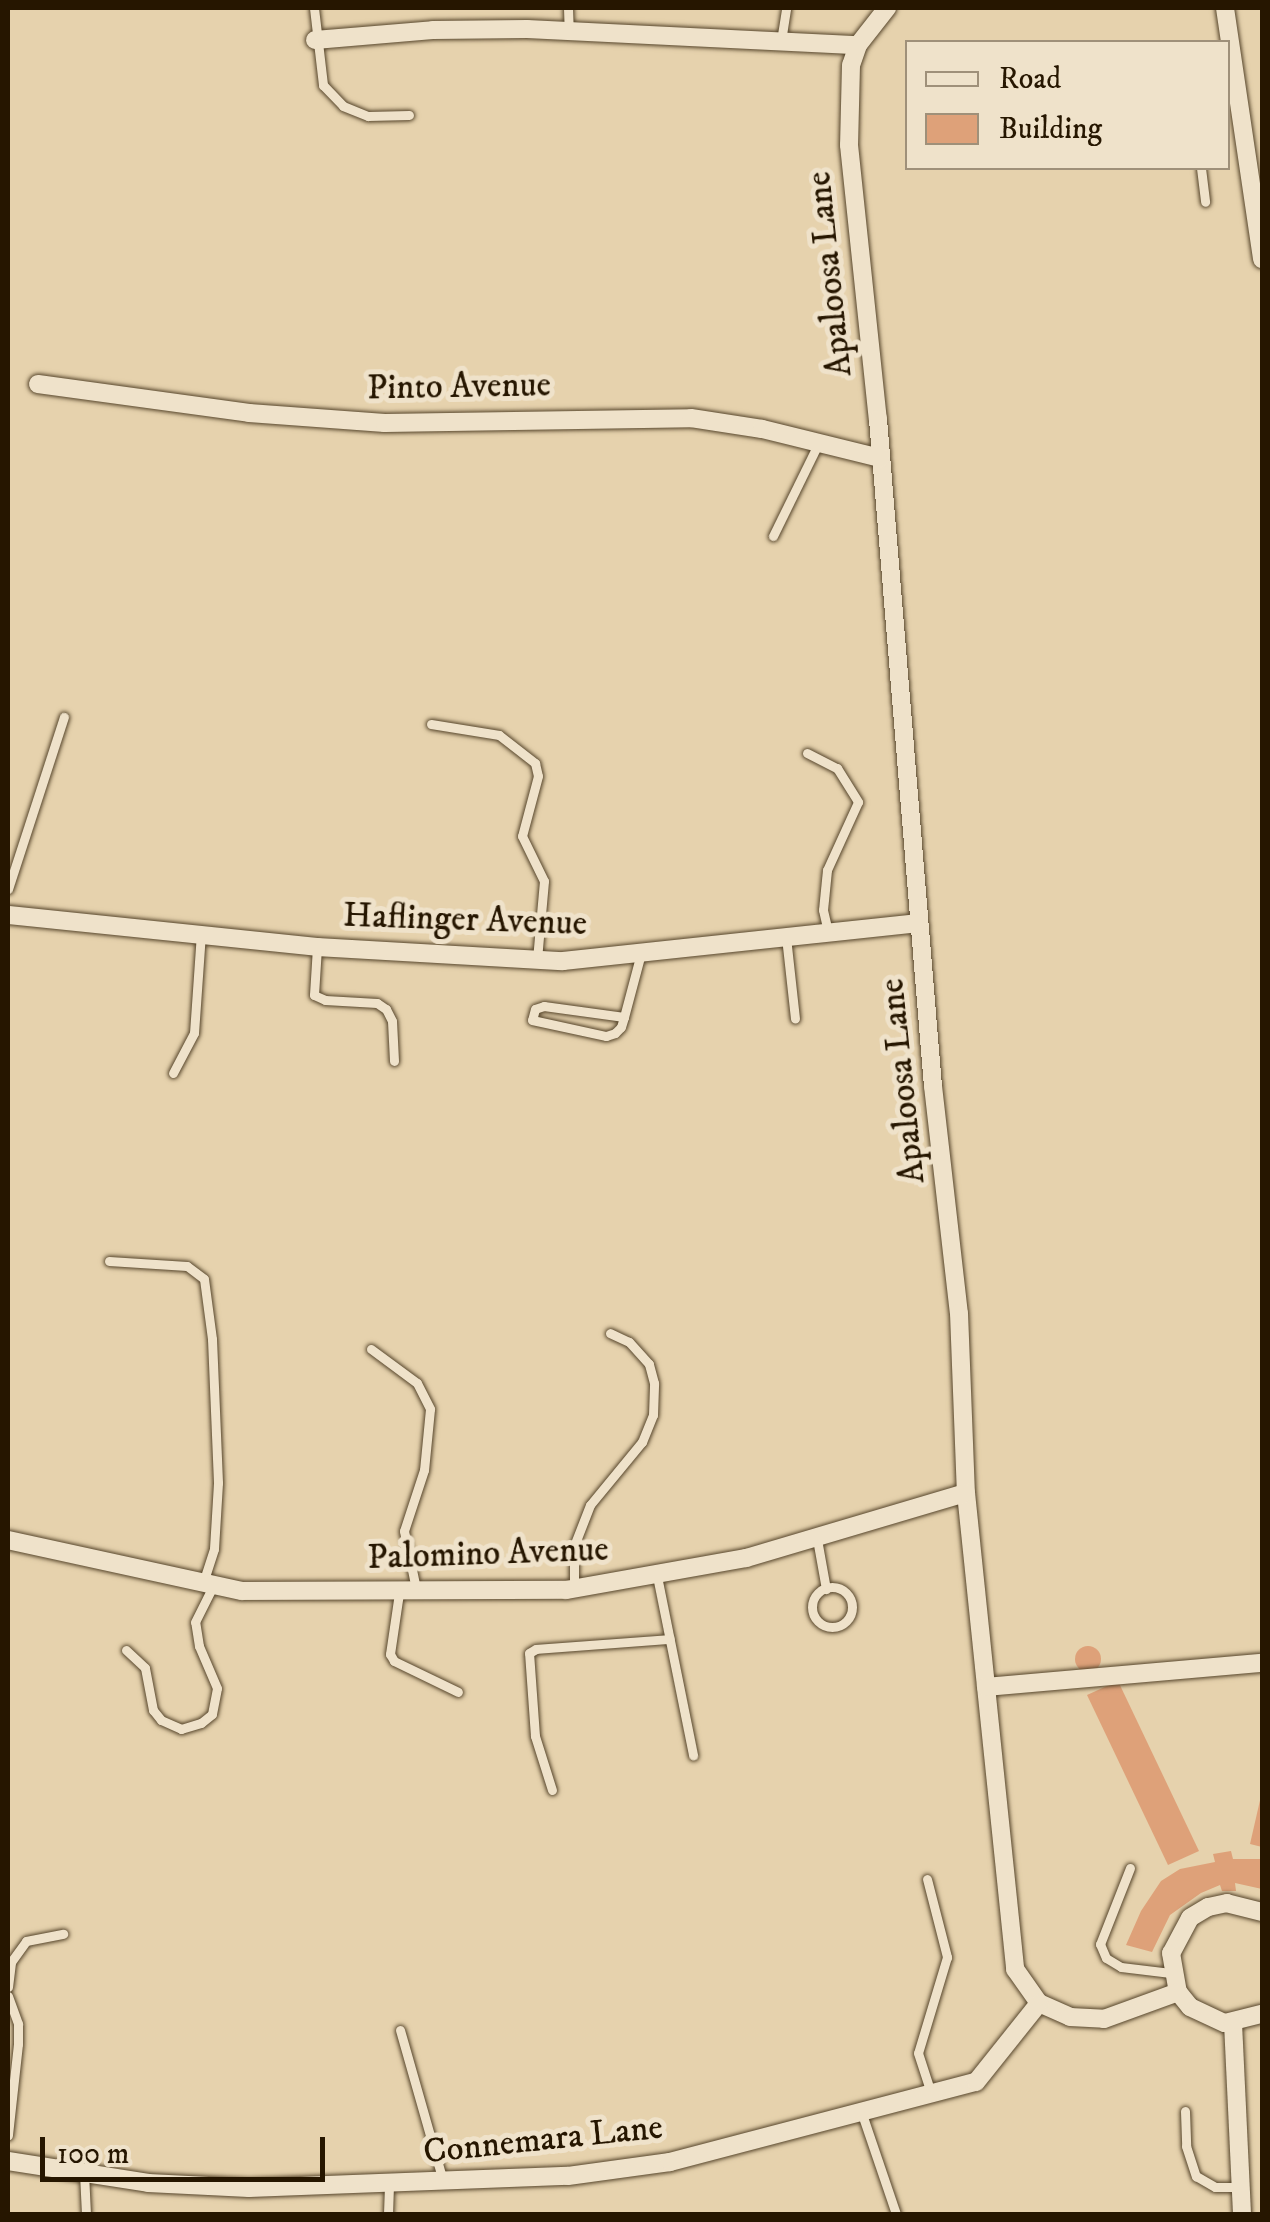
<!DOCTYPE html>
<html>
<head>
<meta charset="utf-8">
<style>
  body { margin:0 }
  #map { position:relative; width:1270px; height:2222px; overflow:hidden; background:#e6d2ad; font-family:"IM FELL DW Pica",serif }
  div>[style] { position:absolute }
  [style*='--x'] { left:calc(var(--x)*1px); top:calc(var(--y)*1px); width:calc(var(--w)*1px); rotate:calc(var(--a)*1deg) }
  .building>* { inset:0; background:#dea179 }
  .round { border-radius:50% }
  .roads { filter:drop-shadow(0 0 2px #56452b) drop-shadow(0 0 2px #56452b) }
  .lane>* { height:9px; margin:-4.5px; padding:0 4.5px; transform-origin:4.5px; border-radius:4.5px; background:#efe2ca }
  .lane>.ring { margin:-4.5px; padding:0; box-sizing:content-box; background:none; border:9px solid #efe2ca; border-radius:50% }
  .street>* { height:18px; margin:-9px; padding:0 9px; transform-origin:9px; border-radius:9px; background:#efe2ca }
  span { translate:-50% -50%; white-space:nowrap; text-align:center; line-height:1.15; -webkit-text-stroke:10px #efe2ca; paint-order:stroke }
  .street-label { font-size:35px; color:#261600 }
  .frame { position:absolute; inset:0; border:10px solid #261600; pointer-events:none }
  .legend { position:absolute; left:905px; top:40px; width:325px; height:130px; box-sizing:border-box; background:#efe2ca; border:2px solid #9f9079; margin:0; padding:12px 18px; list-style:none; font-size:30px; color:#261600 }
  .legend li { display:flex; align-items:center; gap:20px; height:50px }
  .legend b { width:50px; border:2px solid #9f9079 }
  .scale { position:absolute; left:40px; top:2137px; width:285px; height:45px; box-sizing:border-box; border:5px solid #261600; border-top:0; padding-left:12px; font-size:30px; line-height:35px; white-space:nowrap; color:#261600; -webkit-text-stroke:8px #efe2ca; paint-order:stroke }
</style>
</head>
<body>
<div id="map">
  <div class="building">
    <i class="round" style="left:1075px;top:1646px;width:26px;height:26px"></i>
    <i style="clip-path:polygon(1118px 1681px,1199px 1851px,1168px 1865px,1087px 1695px)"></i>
    <i style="clip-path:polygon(1261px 1796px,1262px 1796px,1262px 1847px,1250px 1844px)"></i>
    <i style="clip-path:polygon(1231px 1851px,1233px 1859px,1262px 1859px,1262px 1889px,1235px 1883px,1236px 1891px,1222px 1891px,1220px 1885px,1201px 1893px,1170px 1915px,1152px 1952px,1126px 1945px,1141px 1911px,1161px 1881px,1180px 1869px,1215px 1862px,1213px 1854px)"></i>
  </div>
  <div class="roads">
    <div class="lane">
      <i style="--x:314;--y:8;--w:78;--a:83.3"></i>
      <i style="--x:323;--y:85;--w:29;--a:46"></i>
      <i style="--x:343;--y:106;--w:27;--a:22"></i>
      <i style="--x:368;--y:116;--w:41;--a:-1.4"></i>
      <i style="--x:568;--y:8;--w:23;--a:88"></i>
      <i style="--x:781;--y:41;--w:33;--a:-81"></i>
      <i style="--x:1201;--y:168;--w:34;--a:83"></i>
      <i style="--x:773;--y:536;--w:102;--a:-63.9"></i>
      <i style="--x:431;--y:724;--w:69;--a:9.2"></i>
      <i style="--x:499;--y:735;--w:46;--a:37.9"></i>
      <i style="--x:535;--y:763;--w:13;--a:77"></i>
      <i style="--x:538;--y:776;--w:62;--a:104.9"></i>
      <i style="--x:522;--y:836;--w:50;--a:63.9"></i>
      <i style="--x:544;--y:881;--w:78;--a:95.1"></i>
      <i style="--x:807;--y:753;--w:34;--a:27"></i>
      <i style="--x:837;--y:768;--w:40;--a:58"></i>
      <i style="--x:858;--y:802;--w:75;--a:114.5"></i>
      <i style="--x:827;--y:870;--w:40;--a:95.7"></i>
      <i style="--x:823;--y:910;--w:22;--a:77"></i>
      <i style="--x:8;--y:889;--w:181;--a:-72"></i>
      <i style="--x:786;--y:937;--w:82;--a:83.7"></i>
      <i style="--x:317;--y:947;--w:48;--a:93.6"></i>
      <i style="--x:314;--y:995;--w:12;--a:24"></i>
      <i style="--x:325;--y:1000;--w:52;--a:3.3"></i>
      <i style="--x:377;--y:1003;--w:11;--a:34"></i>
      <i style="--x:386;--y:1009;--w:13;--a:63"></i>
      <i style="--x:392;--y:1021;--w:40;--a:87.1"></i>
      <i style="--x:624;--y:1017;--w:81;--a:-172.2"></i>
      <i style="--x:544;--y:1006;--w:9;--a:162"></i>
      <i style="--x:535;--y:1009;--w:11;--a:105"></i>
      <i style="--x:532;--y:1020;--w:76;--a:12.2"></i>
      <i style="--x:606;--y:1036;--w:9;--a:-18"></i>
      <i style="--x:615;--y:1033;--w:8;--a:-45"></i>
      <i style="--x:621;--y:1027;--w:10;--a:-73"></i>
      <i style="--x:624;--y:1017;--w:66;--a:-75.1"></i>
      <i style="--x:173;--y:1073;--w:45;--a:-62.3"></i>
      <i style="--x:194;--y:1033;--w:99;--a:-86"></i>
      <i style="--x:109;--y:1261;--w:78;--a:3.7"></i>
      <i style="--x:187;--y:1266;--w:21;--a:37"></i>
      <i style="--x:204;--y:1279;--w:61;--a:82.4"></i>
      <i style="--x:212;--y:1339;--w:144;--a:87.6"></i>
      <i style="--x:218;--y:1483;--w:66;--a:93.5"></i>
      <i style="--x:214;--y:1549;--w:36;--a:108"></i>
      <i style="--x:371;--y:1349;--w:57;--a:36.5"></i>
      <i style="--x:417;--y:1383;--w:29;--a:63"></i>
      <i style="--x:430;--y:1409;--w:61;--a:95.6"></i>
      <i style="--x:424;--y:1470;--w:64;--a:108.2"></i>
      <i style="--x:404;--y:1531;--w:59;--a:78.3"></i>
      <i style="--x:817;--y:1539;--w:51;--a:79.8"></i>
      <i style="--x:657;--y:1576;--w:183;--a:78.6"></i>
      <i class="ring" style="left:812px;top:1587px;width:31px;height:31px"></i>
      <i style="--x:574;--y:1589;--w:43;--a:-90"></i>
      <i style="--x:574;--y:1546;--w:44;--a:-68.7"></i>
      <i style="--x:590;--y:1505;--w:82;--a:-50.5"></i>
      <i style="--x:642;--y:1442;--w:29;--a:-68"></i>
      <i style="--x:653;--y:1415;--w:32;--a:-88"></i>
      <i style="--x:654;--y:1383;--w:20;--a:-105"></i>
      <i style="--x:649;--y:1364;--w:30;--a:-132"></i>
      <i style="--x:629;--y:1342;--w:21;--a:-155"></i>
      <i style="--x:399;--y:1593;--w:62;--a:98.4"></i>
      <i style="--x:390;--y:1654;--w:8;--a:60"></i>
      <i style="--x:394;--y:1661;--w:71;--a:25.8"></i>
      <i style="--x:126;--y:1650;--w:26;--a:43"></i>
      <i style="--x:145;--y:1668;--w:43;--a:79.2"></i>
      <i style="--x:153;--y:1710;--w:13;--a:51"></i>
      <i style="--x:161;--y:1720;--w:22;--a:24"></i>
      <i style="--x:181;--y:1729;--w:21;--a:-17"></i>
      <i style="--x:201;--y:1723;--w:14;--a:-39"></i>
      <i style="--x:212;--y:1714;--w:26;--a:-79"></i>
      <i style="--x:217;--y:1688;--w:46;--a:-113.2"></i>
      <i style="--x:199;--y:1646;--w:24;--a:-99"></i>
      <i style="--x:195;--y:1622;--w:40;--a:-63.4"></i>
      <i style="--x:552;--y:1790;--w:57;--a:-107.5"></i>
      <i style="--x:535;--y:1736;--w:83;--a:-94.1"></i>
      <i style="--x:529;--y:1653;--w:8;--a:-30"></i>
      <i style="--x:536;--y:1649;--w:134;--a:-4.3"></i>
      <i style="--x:1130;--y:1868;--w:82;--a:111.5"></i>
      <i style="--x:1100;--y:1944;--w:15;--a:67"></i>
      <i style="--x:1106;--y:1958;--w:17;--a:31"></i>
      <i style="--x:1121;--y:1967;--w:50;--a:6.8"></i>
      <i style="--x:927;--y:1879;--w:81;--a:75.6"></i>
      <i style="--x:947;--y:1957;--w:100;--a:106.8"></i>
      <i style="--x:918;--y:2053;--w:42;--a:72"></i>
      <i style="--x:8;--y:1987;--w:25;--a:-83"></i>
      <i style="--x:11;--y:1962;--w:26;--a:-54"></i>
      <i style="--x:26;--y:1941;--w:38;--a:-11"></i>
      <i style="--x:8;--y:1996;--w:30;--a:70"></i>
      <i style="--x:18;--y:2024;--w:20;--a:90"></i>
      <i style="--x:18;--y:2044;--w:92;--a:96.3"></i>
      <i style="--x:400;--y:2030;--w:157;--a:74.1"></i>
      <i style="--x:1185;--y:2111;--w:35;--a:88"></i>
      <i style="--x:1186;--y:2146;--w:32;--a:72"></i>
      <i style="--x:1196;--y:2176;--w:22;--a:30"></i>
      <i style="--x:1215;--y:2187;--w:27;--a:0"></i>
      <i style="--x:862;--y:2114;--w:106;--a:71.2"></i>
      <i style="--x:84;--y:2173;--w:41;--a:87.2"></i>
      <i style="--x:388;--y:2214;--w:28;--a:-88"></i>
    </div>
    <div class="street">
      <i style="--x:887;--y:8;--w:47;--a:128.1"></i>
      <i style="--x:858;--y:45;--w:21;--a:109"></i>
      <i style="--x:851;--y:65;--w:80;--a:91.4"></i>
      <i style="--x:849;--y:145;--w:276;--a:84"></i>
      <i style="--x:878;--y:419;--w:669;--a:85.29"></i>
      <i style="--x:933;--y:1086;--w:228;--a:83.5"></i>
      <i style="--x:959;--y:1313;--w:180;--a:87.8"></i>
      <i style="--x:966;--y:1493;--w:479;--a:84.1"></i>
      <i style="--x:1015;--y:1969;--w:42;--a:54.8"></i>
      <i style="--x:1039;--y:2003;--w:34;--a:24"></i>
      <i style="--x:1070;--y:2017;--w:34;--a:3"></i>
      <i style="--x:1104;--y:2019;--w:79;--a:-20"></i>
      <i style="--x:1225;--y:8;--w:254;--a:81.6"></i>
      <i style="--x:315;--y:40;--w:118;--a:-4.8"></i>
      <i style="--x:433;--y:30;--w:94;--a:-0.6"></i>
      <i style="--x:527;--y:29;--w:331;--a:2.8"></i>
      <i style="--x:38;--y:384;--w:213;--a:7.8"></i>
      <i style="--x:249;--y:413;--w:136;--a:4.2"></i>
      <i style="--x:385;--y:423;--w:306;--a:-0.9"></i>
      <i style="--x:691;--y:418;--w:72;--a:8.8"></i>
      <i style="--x:762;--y:429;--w:122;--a:13.8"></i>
      <i style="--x:8;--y:915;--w:311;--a:5.9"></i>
      <i style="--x:317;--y:947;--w:246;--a:3.3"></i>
      <i style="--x:563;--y:961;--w:358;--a:-6.1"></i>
      <i style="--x:8;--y:1540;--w:239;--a:12.3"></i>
      <i style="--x:242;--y:1591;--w:324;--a:-0.2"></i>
      <i style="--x:566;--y:1590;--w:183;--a:-10.1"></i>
      <i style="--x:746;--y:1558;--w:229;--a:-16.5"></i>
      <i style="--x:986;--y:1687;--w:277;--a:-5"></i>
      <i style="--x:1262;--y:1912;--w:36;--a:-166"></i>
      <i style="--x:1227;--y:1903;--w:19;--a:168"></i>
      <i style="--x:1208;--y:1907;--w:21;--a:149"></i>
      <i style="--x:1190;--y:1918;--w:40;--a:118"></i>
      <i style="--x:1171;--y:1953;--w:40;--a:80"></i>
      <i style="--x:1178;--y:1992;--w:19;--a:51"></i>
      <i style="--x:1190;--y:2007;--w:38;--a:25"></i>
      <i style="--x:1225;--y:2023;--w:38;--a:-14"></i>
      <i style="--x:1233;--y:2023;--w:191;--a:87.3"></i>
      <i style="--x:8;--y:2161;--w:142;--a:8.9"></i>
      <i style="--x:148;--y:2183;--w:101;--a:2.8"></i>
      <i style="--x:249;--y:2188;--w:319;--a:-2.2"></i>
      <i style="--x:568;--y:2176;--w:103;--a:-7.8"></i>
      <i style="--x:670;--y:2162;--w:316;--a:-14.7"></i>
      <i style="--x:976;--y:2082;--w:101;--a:-51.4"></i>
    </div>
  </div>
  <div class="street-label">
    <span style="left:830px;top:274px;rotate:-96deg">Apaloosa Lane</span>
    <span style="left:459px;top:387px;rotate:-1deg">Pinto Avenue</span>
    <span style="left:465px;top:920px;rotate:2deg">Haflinger Avenue</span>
    <span style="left:903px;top:1081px;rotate:-96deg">Apaloosa Lane</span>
    <span style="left:488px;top:1554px;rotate:-2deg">Palomino Avenue</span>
    <span style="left:543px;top:2140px;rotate:-6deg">Connemara Lane</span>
  </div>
  <div class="frame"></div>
  <ul class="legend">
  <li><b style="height:12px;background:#efe2ca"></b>Road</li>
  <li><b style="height:28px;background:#dea179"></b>Building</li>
  </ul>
  <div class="scale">100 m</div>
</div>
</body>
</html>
